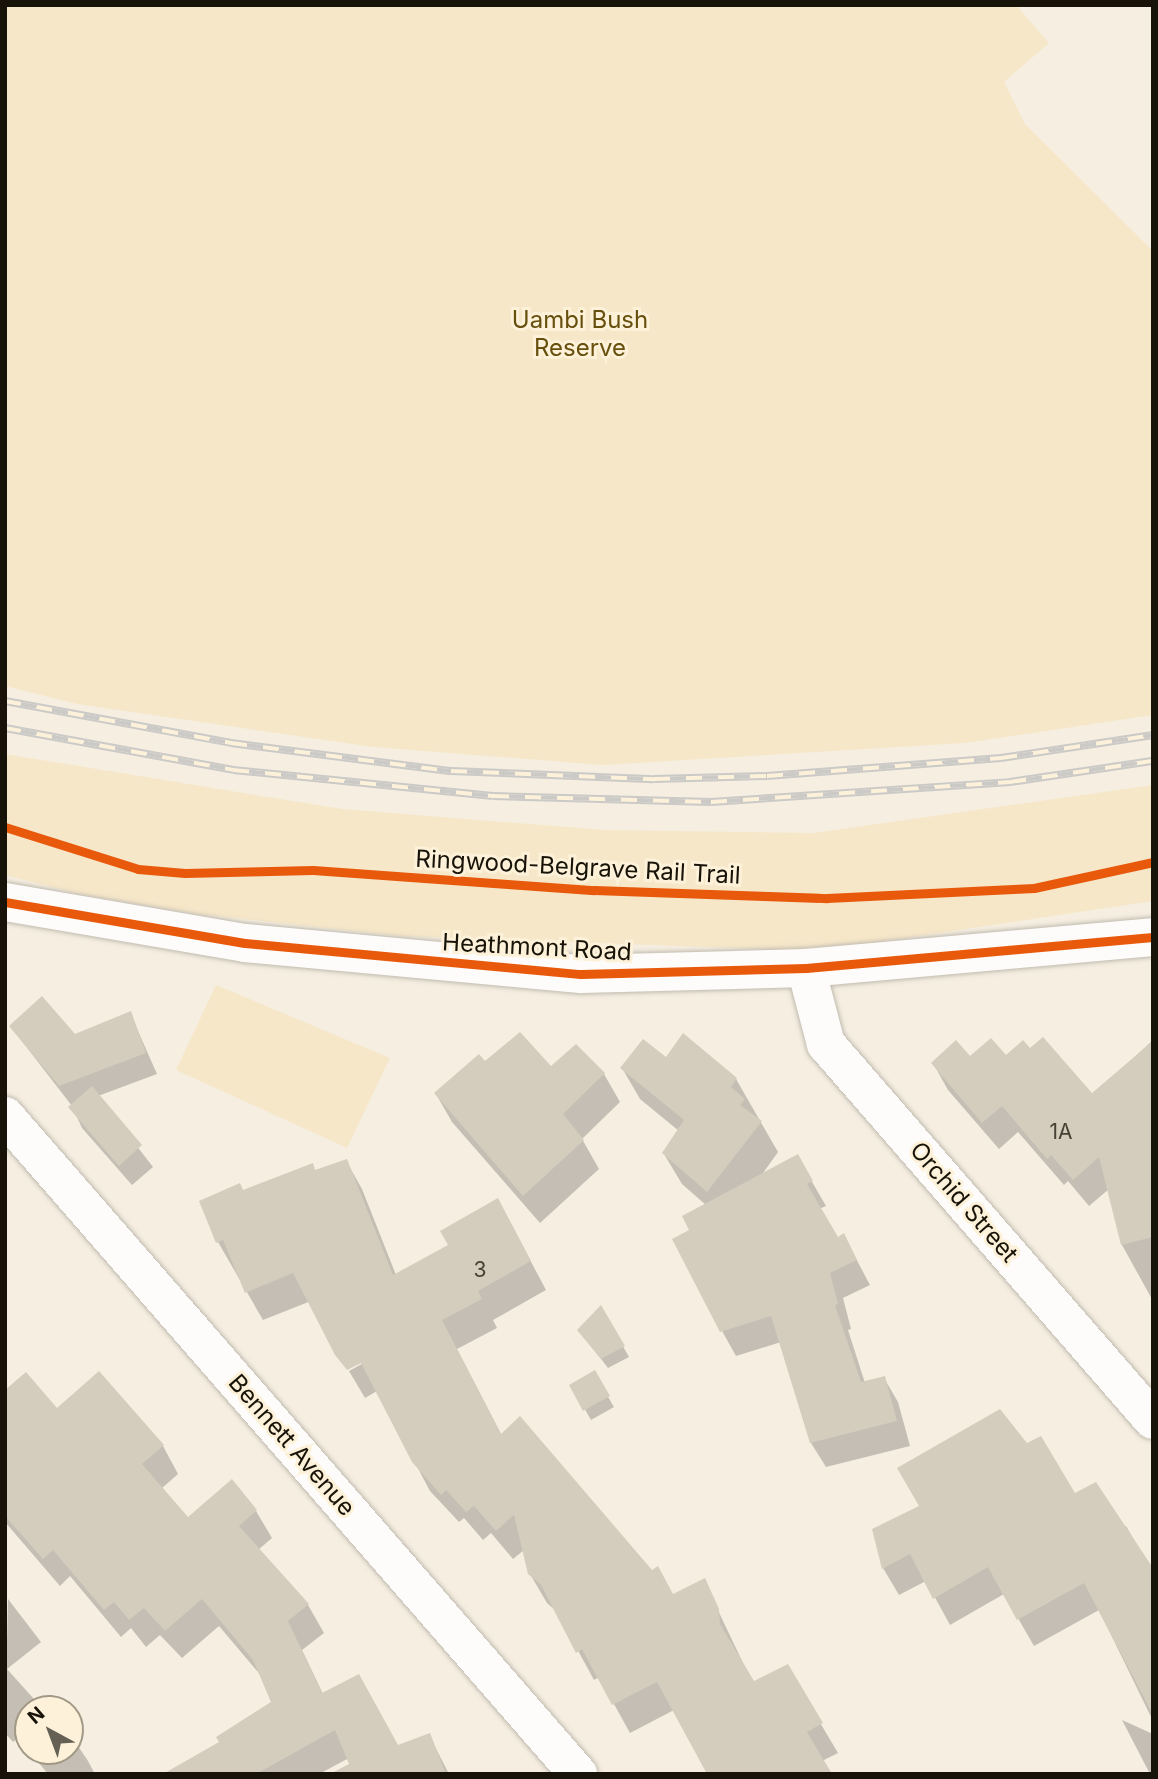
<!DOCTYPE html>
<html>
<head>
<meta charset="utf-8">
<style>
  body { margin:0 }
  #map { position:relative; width:1158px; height:1779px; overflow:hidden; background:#f5eee1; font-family:Inter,sans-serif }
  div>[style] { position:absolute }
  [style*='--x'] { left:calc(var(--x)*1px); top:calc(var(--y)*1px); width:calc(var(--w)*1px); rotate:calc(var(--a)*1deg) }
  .green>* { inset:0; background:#f6e7c9 }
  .shadow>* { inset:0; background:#0003 }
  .building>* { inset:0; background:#d4ccbc }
  .roads { filter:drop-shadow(0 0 2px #c1bbb0) drop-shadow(0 0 2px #c1bbb0) }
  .minor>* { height:38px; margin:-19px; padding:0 19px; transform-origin:19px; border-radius:19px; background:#fefcfa }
  .rail>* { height:8px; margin-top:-4px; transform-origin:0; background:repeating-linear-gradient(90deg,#fdf2d9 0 16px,#cccac7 0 32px); box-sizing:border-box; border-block:2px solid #cccac7 }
  .cycleway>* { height:9px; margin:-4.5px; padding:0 4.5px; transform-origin:4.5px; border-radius:4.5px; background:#e8590c }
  span { translate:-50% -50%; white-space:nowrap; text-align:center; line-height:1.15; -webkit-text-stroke:6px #fdf2d9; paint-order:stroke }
  .number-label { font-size:21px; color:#474135 }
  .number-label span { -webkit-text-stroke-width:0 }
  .park-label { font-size:24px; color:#674f0d }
  .street-label { font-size:24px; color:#181308 }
  .frame { position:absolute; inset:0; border:7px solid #181308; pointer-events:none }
  .north { position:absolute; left:14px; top:1695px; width:70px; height:70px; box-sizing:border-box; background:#fdf2d9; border:2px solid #a19985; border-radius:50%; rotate:319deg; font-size:19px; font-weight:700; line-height:28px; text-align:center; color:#181308 }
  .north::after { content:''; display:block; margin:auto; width:24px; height:32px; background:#656054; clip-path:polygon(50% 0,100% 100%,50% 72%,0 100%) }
</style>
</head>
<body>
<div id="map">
  <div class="green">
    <i style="clip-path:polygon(5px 5px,1016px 5px,1049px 43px,1004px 82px,1025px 124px,1153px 251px,1153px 715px,965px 743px,603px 765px,373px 747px,77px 704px,5px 686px)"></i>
    <i style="clip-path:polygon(5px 754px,342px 809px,605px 830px,814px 833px,1153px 785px,1153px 901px,818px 951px,399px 936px,197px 914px,83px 895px,5px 875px)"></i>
    <i style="clip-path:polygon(216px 985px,390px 1058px,347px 1148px,176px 1070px)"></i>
  </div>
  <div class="shadow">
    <i style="clip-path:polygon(130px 1013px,157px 1074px,98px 1096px,153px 1167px,132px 1185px,82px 1128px,72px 1106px,11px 1027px,75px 1036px)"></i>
    <i style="clip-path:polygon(1153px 1040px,1153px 1301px,1122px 1245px,1109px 1189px,1089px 1206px,1068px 1181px,1064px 1185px,1018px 1132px,999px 1149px,948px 1090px,933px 1063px,1006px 1058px,1030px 1050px,1092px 1096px)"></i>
    <i style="clip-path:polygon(666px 1059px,736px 1079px,778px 1152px,761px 1176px,797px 1156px,826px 1206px,819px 1209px,837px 1239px,844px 1236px,870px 1285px,843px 1298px,851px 1329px,848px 1330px,865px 1383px,884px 1378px,898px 1402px,910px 1446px,826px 1467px,811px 1443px,781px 1342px,736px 1356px,722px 1331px,692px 1231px,706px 1205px,682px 1184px,664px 1154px,679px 1131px,640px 1099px,622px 1068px)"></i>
    <i style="clip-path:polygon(485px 1064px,604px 1074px,620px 1102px,582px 1139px,599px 1169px,540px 1223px,452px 1122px,436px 1094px)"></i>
    <i style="clip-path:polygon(346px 1161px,362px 1189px,396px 1275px,513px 1228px,546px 1290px,493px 1320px,497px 1328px,457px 1349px,502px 1436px,673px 1596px,704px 1581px,753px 1684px,787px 1667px,838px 1753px,822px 1761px,674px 1710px,630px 1733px,599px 1677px,594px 1680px,557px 1612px,547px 1603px,530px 1574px,524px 1550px,513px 1559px,491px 1533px,483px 1540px,464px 1518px,459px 1522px,430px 1491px,377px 1391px,365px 1398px,349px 1371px,369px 1360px,311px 1301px,263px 1320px,218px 1242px,243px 1192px)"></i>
    <i style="clip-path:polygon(601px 1308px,629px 1357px,608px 1368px,579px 1330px)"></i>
    <i style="clip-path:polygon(594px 1373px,614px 1407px,591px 1420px,571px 1385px)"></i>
    <i style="clip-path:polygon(5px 1392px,163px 1446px,178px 1474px,161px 1489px,188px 1520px,256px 1511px,272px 1538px,258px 1550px,308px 1605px,324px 1633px,302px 1650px,323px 1694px,398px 1747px,429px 1735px,449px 1774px,355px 1774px,349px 1758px,319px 1774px,167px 1774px,222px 1743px,273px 1703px,263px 1678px,219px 1626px,182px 1658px,160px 1635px,146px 1647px,131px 1628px,121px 1637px,70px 1576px,60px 1586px,5px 1522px)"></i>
    <i style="clip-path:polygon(1026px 1445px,1075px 1495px,1121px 1529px,1126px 1526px,1153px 1573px,1153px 1721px,1099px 1610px,1034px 1646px,1004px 1594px,950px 1625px,926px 1581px,899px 1595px,883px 1568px,921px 1506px)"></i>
    <i style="clip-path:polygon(8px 1599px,41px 1642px,7px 1669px,43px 1709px,28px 1709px,28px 1750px,18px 1738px,13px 1742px,5px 1733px)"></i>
    <i style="clip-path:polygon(1122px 1720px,1153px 1734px,1153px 1774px,1150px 1774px)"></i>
    <i style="clip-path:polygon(70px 1734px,88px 1761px,95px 1774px,48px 1774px,29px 1751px,70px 1751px)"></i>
  </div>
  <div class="building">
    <i style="clip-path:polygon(42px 996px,75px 1034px,131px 1011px,146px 1053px,59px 1086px,9px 1026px)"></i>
    <i style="clip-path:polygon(520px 1032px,551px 1066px,576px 1044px,605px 1073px,563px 1114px,584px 1140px,523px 1196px,434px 1093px,479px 1054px,485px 1061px)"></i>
    <i style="clip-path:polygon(683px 1033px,737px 1078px,731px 1087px,745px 1099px,740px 1105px,762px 1121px,707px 1192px,662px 1153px,684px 1120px,620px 1068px,643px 1039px,666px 1057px)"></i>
    <i style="clip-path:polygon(1043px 1037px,1092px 1093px,1153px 1041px,1153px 1237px,1121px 1245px,1099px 1157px,1073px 1180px,1051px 1155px,1047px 1159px,1002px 1106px,982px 1123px,931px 1063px,956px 1040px,970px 1056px,991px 1038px,1006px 1055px,1023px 1040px,1030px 1048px)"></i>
    <i style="clip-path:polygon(92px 1086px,142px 1145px,119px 1166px,68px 1107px)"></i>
    <i style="clip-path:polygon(798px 1154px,813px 1181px,807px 1184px,838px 1237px,844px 1233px,857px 1260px,830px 1273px,838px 1304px,835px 1305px,861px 1382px,885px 1376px,897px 1421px,810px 1443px,771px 1316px,720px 1332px,672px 1239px,689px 1230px,682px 1216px)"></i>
    <i style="clip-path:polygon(347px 1159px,393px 1275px,448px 1245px,440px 1231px,498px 1198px,531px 1261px,478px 1291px,482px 1299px,442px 1320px,501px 1434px,520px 1416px,652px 1570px,658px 1566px,673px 1594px,705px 1578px,719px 1609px,720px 1624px,754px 1681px,788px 1664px,823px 1723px,807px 1732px,832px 1774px,707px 1774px,657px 1682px,612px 1705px,582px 1649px,576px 1653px,541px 1585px,528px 1574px,514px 1515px,496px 1531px,474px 1506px,466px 1512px,446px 1490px,441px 1495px,412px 1462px,361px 1363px,347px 1370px,335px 1355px,293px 1273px,245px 1293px,223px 1240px,216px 1243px,199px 1201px,240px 1183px,243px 1190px,313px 1163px,315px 1170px)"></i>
    <i style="clip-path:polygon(601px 1305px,625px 1346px,601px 1359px,577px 1330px)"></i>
    <i style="clip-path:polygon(595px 1370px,610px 1396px,583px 1411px,569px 1385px)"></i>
    <i style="clip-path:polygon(99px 1371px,164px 1445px,142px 1464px,188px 1517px,232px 1479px,257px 1510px,239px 1526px,309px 1604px,288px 1621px,322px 1693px,359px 1674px,398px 1745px,430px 1733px,446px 1774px,330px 1774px,349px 1764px,335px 1730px,256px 1774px,163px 1774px,219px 1742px,216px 1737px,271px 1702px,253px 1660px,202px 1599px,165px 1631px,144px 1608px,129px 1620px,114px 1602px,104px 1610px,53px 1550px,43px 1559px,5px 1516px,5px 1390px,26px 1372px,57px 1408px)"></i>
    <i style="clip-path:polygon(1000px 1409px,1027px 1443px,1041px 1436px,1075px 1493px,1096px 1482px,1153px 1568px,1153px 1715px,1084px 1583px,1017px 1620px,988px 1567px,933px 1599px,910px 1554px,882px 1569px,872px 1529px,919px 1506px,897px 1468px)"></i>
  </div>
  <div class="roads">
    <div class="minor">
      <i style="--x:5;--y:902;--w:243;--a:9.7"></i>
      <i style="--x:245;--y:943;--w:337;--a:5.3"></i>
      <i style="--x:581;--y:974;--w:225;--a:-1.5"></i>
      <i style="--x:806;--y:968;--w:348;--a:-5.1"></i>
      <i style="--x:806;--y:968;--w:79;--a:75.3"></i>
      <i style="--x:826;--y:1044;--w:498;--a:49"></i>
      <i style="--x:5;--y:1116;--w:873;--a:48.95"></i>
    </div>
  </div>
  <div class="rail">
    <i style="--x:5;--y:701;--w:230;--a:10.5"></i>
    <i style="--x:231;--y:743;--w:222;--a:7.3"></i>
    <i style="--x:451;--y:771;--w:203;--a:2.3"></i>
    <i style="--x:654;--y:779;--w:113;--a:-1.5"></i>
    <i style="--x:767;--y:776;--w:235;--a:-4.4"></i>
    <i style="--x:1001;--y:758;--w:154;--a:-8.6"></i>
    <i style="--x:5;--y:728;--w:232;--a:10.4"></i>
    <i style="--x:233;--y:770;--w:261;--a:5.7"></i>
    <i style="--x:493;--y:796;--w:218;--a:1.6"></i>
    <i style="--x:711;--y:802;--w:300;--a:-3.8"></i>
    <i style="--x:1010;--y:782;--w:145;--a:-8.4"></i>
  </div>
  <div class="cycleway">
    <i style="--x:5;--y:827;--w:139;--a:17.5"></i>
    <i style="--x:138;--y:869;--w:47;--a:4.9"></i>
    <i style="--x:185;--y:873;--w:128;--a:-1.3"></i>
    <i style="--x:313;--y:870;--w:282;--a:4.1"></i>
    <i style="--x:594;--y:890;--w:233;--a:2"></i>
    <i style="--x:827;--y:898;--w:207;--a:-2.8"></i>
    <i style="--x:1034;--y:888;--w:122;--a:-12.3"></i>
    <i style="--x:5;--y:902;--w:243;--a:9.7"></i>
    <i style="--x:245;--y:943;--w:337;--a:5.3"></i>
    <i style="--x:581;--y:974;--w:225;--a:-1.5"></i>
    <i style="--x:806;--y:968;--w:348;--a:-5.1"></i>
  </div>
  <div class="number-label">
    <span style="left:1061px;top:1132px">1A</span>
    <span style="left:480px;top:1270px">3</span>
  </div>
  <div class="park-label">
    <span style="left:580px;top:334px">Uambi Bush<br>Reserve</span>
  </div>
  <div class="street-label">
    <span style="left:578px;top:867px;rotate:3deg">Ringwood-Belgrave Rail Trail</span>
    <span style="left:537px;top:947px;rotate:3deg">Heathmont Road</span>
    <span style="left:964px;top:1202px;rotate:49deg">Orchid Street</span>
    <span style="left:292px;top:1445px;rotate:49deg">Bennett Avenue</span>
  </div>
  <div class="frame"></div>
  <div class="north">N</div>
</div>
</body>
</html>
